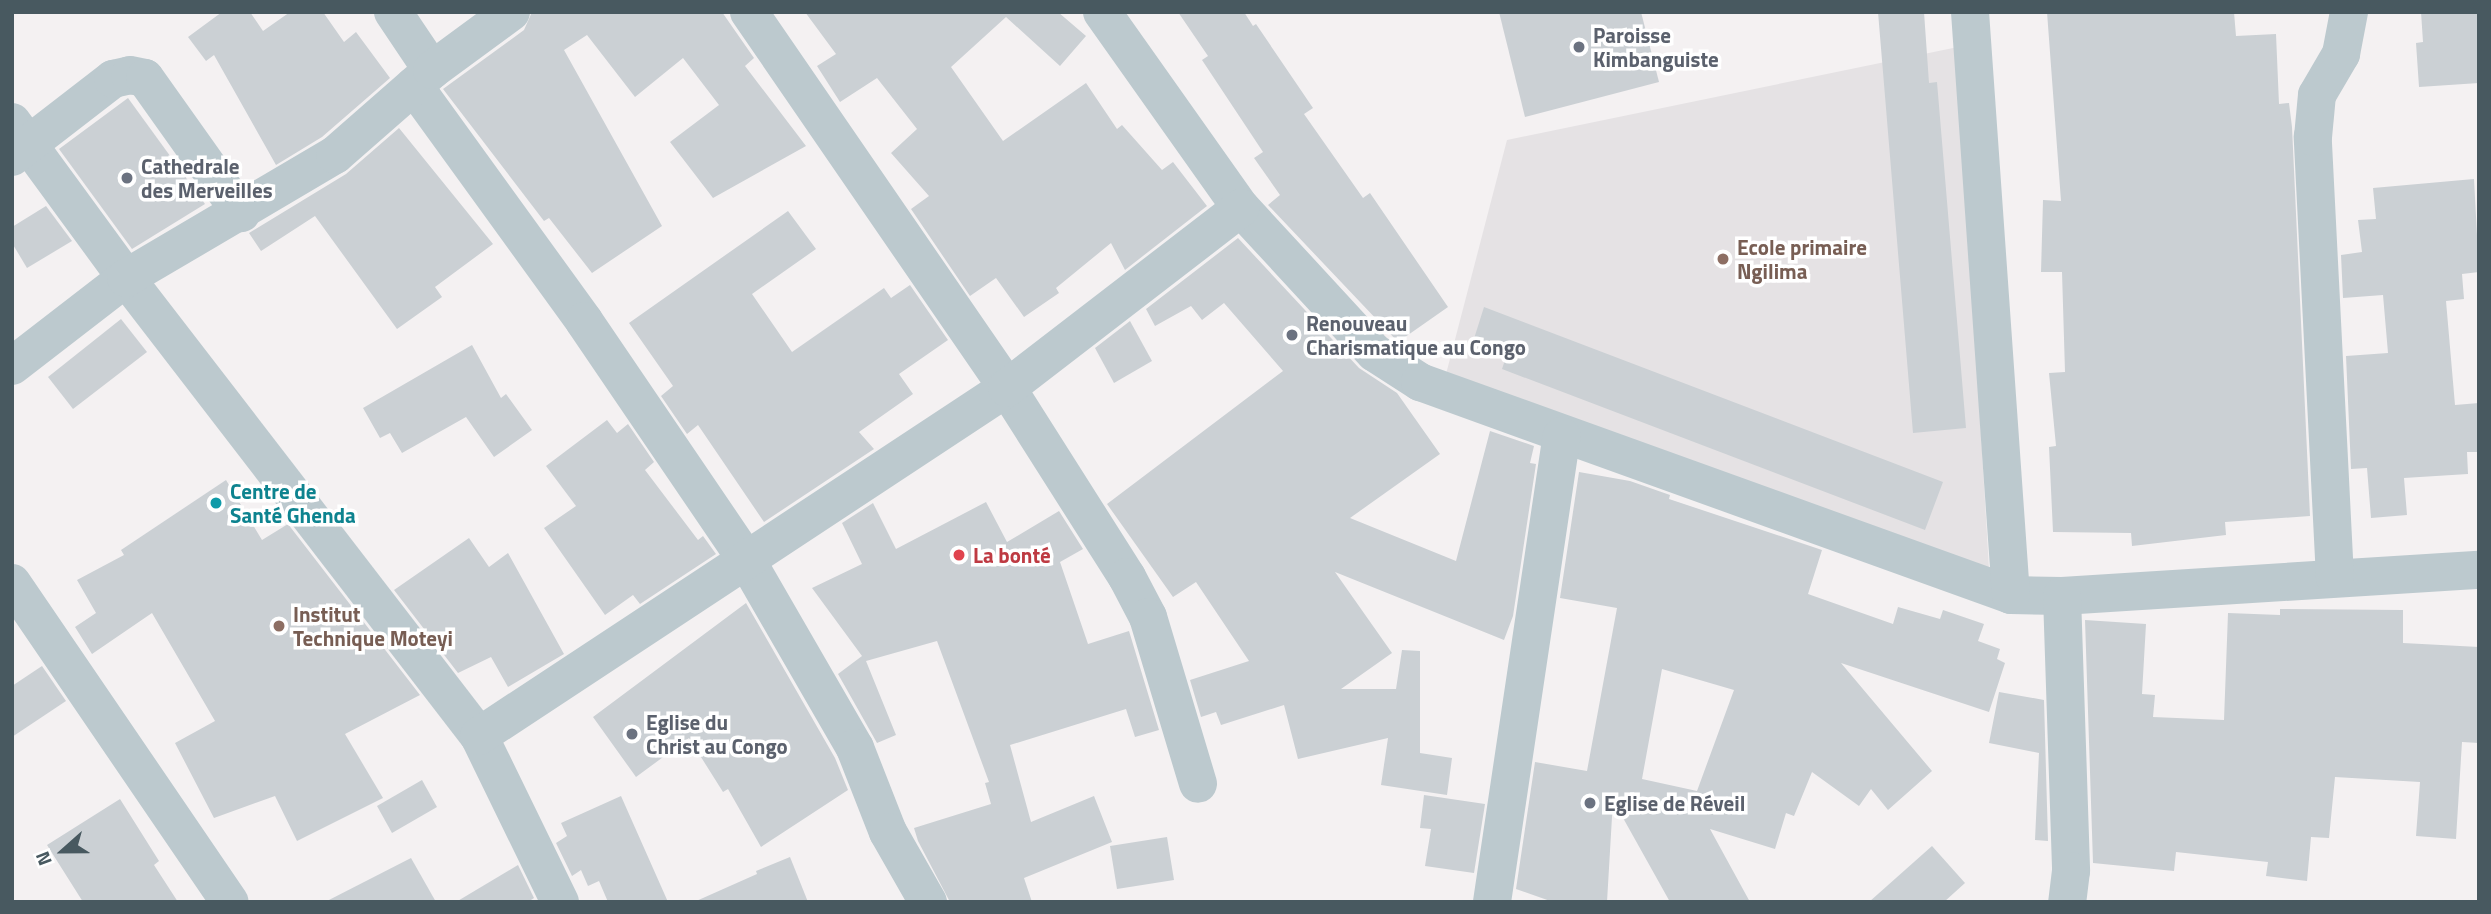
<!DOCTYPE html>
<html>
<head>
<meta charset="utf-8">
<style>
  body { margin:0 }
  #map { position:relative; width:2491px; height:914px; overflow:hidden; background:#f4f1f2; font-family:"Titillium Web",sans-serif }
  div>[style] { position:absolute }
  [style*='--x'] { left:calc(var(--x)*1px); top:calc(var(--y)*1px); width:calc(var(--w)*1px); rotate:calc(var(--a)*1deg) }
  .education>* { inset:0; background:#e5e2e4 }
  .building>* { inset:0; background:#cbd0d4 }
  .minor>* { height:38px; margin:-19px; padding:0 19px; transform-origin:19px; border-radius:19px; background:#bcc9ce }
  .dots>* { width:19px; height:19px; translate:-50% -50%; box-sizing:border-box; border:4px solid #fff; border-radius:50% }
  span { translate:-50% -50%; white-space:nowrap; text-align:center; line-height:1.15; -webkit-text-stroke:7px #fff; paint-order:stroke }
  .worship-label { font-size:21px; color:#5b616d; font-weight:700 }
  .left { translate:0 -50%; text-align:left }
  .education-label { font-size:21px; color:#785e54; font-weight:700 }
  .culture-label { font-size:21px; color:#0d838f; font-weight:700 }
  .health-label { font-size:21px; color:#be3a42; font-weight:700 }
  .frame { position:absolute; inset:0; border:14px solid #485960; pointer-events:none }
  .north { position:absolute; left:28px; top:816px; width:70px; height:70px; -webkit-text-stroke:5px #fff; paint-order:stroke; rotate:249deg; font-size:19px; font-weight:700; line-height:28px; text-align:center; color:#485960 }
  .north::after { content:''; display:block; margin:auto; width:24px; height:32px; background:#485960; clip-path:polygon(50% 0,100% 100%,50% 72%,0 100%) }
</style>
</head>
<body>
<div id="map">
  <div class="education">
    <i style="clip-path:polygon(1958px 47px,1989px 569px,1445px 378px,1507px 140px)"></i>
  </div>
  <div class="building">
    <i style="clip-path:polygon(222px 12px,250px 12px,263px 31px,290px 12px,323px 12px,344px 42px,356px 32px,390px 78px,322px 137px,276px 165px,214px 55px,206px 61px,188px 37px)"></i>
    <i style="clip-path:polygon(532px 12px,722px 12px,754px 58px,745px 66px,806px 146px,713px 198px,670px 142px,719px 105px,683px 58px,635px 97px,587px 35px,564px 50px,662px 226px,592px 273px,549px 218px,544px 221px,443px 89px,524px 30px)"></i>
    <i style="clip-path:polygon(805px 12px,1058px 12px,1086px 36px,1060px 66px,1006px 17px,951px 67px,1003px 141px,1086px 83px,1117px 129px,1122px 125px,1162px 170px,1173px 162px,1207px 206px,1125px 270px,1111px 243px,1056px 288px,1059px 293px,1024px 317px,996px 278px,970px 296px,911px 209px,929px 196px,891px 153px,917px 129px,877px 78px,840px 102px,817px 66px,836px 54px)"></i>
    <i style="clip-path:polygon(1178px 12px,1244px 12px,1253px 26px,1256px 24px,1313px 108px,1304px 114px,1363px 198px,1370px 193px,1448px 307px,1398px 342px,1268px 205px,1280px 195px,1254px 158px,1263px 152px,1202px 60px,1208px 56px)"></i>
    <i style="clip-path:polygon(1499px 12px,1641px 12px,1659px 82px,1525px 117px)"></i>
    <i style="clip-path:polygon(1878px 12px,1924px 12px,1929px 83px,1937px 82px,1966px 428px,1913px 433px)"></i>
    <i style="clip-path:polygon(2047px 12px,2234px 12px,2236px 36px,2276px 34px,2279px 104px,2289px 103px,2292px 127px,2310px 516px,2225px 522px,2226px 535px,2132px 546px,2131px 533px,2053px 532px,2049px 447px,2056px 446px,2049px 373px,2065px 372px,2062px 272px,2041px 272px,2043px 200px,2061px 201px)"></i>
    <i style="clip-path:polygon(2421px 12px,2479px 12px,2479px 83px,2419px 87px,2416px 43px,2423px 42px)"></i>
    <i style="clip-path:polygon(128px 98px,205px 204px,132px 249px,59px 149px)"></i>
    <i style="clip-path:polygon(399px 128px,493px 244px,435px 287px,442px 297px,397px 329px,315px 216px,261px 251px,249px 233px,346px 174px)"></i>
    <i style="clip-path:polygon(2474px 179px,2479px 272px,2462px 274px,2464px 299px,2446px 301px,2455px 405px,2479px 403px,2479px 452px,2467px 452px,2468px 474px,2404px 478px,2407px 515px,2371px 518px,2367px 468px,2351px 469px,2346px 356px,2388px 353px,2383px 295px,2343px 298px,2341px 255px,2362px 252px,2358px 220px,2376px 219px,2373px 188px)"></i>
    <i style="clip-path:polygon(46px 206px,72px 241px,27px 268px,12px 243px,12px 227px)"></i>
    <i style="clip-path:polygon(788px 211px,816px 249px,752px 294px,792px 352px,884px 288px,891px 298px,910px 285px,948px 340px,899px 374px,913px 394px,859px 432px,874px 449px,764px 522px,698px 425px,687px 434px,661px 396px,673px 386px,629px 323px)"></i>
    <i style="clip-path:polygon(1238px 238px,1359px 368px,1397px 393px,1440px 454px,1350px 518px,1456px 561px,1490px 431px,1534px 446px,1530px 463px,1536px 464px,1513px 616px,1504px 640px,1335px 572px,1392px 653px,1341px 689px,1396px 689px,1402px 650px,1420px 651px,1420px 753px,1452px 758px,1447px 795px,1381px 785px,1388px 738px,1298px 759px,1284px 705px,1221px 725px,1216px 712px,1201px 717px,1190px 680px,1249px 661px,1196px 582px,1173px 597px,1107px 504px,1283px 371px,1224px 303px,1202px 320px,1191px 306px,1155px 326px,1146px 309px)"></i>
    <i style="clip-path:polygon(1484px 307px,1943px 482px,1925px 530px,1502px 369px,1506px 357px,1472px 345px)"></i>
    <i style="clip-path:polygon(121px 319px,147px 352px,73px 409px,48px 377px)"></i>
    <i style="clip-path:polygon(1130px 321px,1152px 361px,1114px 383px,1095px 348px)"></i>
    <i style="clip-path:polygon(472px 345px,501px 398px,506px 394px,532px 430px,494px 457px,466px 417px,402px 453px,390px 433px,380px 438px,363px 408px)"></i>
    <i style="clip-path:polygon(607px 420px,617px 433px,628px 424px,654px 462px,645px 470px,698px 540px,703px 536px,716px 554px,640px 604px,633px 595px,605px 615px,544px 528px,576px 506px,546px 466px)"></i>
    <i style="clip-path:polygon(evenodd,1579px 472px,1630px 481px,1670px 495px,1669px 499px,1822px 550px,1808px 594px,1893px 624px,1898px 607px,1940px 619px,1943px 610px,1984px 624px,1978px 641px,2000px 649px,1997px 659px,2005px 663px,1989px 712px,1841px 663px,1932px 771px,1888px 810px,1871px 789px,1859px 806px,1812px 772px,1794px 816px,1786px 813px,1775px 849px,1710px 829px,1750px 902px,1670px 902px,1613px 800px,1607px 902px,1553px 902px,1516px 889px,1535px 762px,1587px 771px,1617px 608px,1560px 598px,1579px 472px,1662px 669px,1734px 690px,1697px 791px,1642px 779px,1662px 669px)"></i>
    <i style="clip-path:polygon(226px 480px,262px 540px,288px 524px,420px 695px,345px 734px,383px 798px,297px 841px,275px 796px,214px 818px,175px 743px,215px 721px,152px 613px,92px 654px,75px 627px,96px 613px,77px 580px,124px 555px,121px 550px)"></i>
    <i style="clip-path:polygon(986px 502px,1007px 542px,1059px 511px,1083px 549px,1060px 562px,1088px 644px,1129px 631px,1159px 730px,1135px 737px,1126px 709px,1010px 745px,1031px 822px,1094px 796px,1112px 842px,1024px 878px,1032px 902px,950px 902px,918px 841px,914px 828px,991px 804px,985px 783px,989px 782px,937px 641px,866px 661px,896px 735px,877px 743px,838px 674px,862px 656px,812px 588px,862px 564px,842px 523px,873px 503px,896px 549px)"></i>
    <i style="clip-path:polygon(469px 538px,489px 567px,508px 553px,564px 654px,508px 687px,491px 657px,458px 673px,394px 590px)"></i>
    <i style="clip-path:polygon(746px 603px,835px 758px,848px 790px,761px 847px,728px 789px,723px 792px,689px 738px,636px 777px,593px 717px)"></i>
    <i style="clip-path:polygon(2280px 609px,2403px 610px,2403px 643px,2479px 647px,2479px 743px,2462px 742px,2456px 839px,2416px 836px,2420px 782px,2335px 777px,2329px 838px,2311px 837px,2307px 881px,2266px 876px,2268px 862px,2176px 852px,2174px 871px,2093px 863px,2085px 620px,2146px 624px,2142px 694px,2155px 695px,2153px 717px,2224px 720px,2228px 613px,2280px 615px)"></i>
    <i style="clip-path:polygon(42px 666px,66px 701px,12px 737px,12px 686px)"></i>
    <i style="clip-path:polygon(1999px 692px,2044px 700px,2048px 841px,2035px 840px,2039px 753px,1989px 743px)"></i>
    <i style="clip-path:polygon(422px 780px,437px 807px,392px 833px,377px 806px)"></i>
    <i style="clip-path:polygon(1424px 795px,1485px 804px,1474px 873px,1425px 866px,1431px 829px,1420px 828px)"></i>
    <i style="clip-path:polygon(621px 796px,668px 902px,608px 902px,599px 881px,588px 886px,581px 870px,572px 876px,556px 843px,567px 836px,561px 823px)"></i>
    <i style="clip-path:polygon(120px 799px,159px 861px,154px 865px,178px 902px,83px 902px,47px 845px)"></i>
    <i style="clip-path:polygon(1167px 837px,1174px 880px,1117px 889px,1110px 846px)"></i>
    <i style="clip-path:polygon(1932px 846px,1965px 883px,1944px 902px,1869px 902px)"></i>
    <i style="clip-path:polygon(790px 857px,808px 902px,694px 902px,757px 874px,756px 871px)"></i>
    <i style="clip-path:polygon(411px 858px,436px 902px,325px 902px)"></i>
    <i style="clip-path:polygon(518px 865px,534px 898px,528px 902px,456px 902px)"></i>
  </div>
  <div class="minor">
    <i style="--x:393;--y:12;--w:70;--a:56.1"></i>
    <i style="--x:749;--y:12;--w:456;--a:55.5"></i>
    <i style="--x:1007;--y:388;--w:224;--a:57.6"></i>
    <i style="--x:1127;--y:577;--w:45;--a:62.3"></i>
    <i style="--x:1148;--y:617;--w:174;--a:73.3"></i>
    <i style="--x:1102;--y:12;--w:240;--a:54.7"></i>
    <i style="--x:1241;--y:208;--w:197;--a:47.3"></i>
    <i style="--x:1375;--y:353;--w:54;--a:32.8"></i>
    <i style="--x:1420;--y:382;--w:628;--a:19.82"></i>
    <i style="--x:2011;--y:595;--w:51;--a:1.1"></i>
    <i style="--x:2062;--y:596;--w:418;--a:-3.6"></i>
    <i style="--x:1970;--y:12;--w:584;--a:85.98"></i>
    <i style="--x:414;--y:86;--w:290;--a:54.1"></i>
    <i style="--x:584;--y:321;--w:290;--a:55.8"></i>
    <i style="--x:747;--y:561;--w:216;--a:60"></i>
    <i style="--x:855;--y:748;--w:90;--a:68.6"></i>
    <i style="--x:888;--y:832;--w:81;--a:60.3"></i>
    <i style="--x:12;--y:122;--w:193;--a:53.8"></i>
    <i style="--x:126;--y:278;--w:578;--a:52.38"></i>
    <i style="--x:479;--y:736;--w:185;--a:64"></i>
    <i style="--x:12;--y:157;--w:128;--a:-37.7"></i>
    <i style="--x:113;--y:79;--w:17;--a:-13"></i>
    <i style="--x:130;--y:75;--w:15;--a:11"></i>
    <i style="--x:145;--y:78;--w:166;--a:54.6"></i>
    <i style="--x:12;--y:366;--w:144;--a:-37.7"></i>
    <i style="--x:126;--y:278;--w:243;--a:-30.5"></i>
    <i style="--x:335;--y:155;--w:129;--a:-41.2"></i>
    <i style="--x:432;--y:70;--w:98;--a:-36.3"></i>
    <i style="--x:2335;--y:578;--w:442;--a:-92.9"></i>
    <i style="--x:2313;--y:137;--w:42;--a:-84.6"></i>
    <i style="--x:2317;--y:95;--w:48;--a:-59.7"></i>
    <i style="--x:2341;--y:54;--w:43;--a:-79.2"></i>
    <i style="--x:12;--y:583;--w:386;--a:55.7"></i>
    <i style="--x:2062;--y:596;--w:275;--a:88.1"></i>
    <i style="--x:2071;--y:871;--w:31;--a:97"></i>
    <i style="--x:479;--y:736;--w:632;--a:-33.39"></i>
    <i style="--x:1007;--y:388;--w:295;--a:-37.6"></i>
    <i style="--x:1492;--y:902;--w:471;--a:-81.5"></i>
  </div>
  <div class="dots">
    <i style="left:1579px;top:47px;background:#6b7280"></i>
    <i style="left:127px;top:178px;background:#6b7280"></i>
    <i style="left:1723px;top:259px;background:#8d6e63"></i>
    <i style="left:1292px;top:335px;background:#6b7280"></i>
    <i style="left:216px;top:503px;background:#0f9aa8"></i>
    <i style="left:959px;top:555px;background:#e0444e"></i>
    <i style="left:279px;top:626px;background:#8d6e63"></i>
    <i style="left:632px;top:734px;background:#6b7280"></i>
    <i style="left:1590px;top:803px;background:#6b7280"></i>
  </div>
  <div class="worship-label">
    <span class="left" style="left:1593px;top:47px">Paroisse<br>Kimbanguiste</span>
    <span class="left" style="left:141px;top:178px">Cathedrale<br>des Merveilles</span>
    <span class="left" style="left:1306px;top:335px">Renouveau<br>Charismatique au Congo</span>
    <span class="left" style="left:646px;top:734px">Eglise du<br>Christ au Congo</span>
    <span class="left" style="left:1604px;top:803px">Eglise de Réveil</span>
  </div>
  <div class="education-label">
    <span class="left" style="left:1737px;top:259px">Ecole primaire<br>Ngilima</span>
    <span class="left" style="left:293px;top:626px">Institut<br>Technique Moteyi</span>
  </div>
  <div class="culture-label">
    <span class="left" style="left:230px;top:503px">Centre de<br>Santé Ghenda</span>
  </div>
  <div class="health-label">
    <span class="left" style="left:973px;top:555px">La bonté</span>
  </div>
  <div class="frame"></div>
  <div class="north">N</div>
</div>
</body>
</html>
